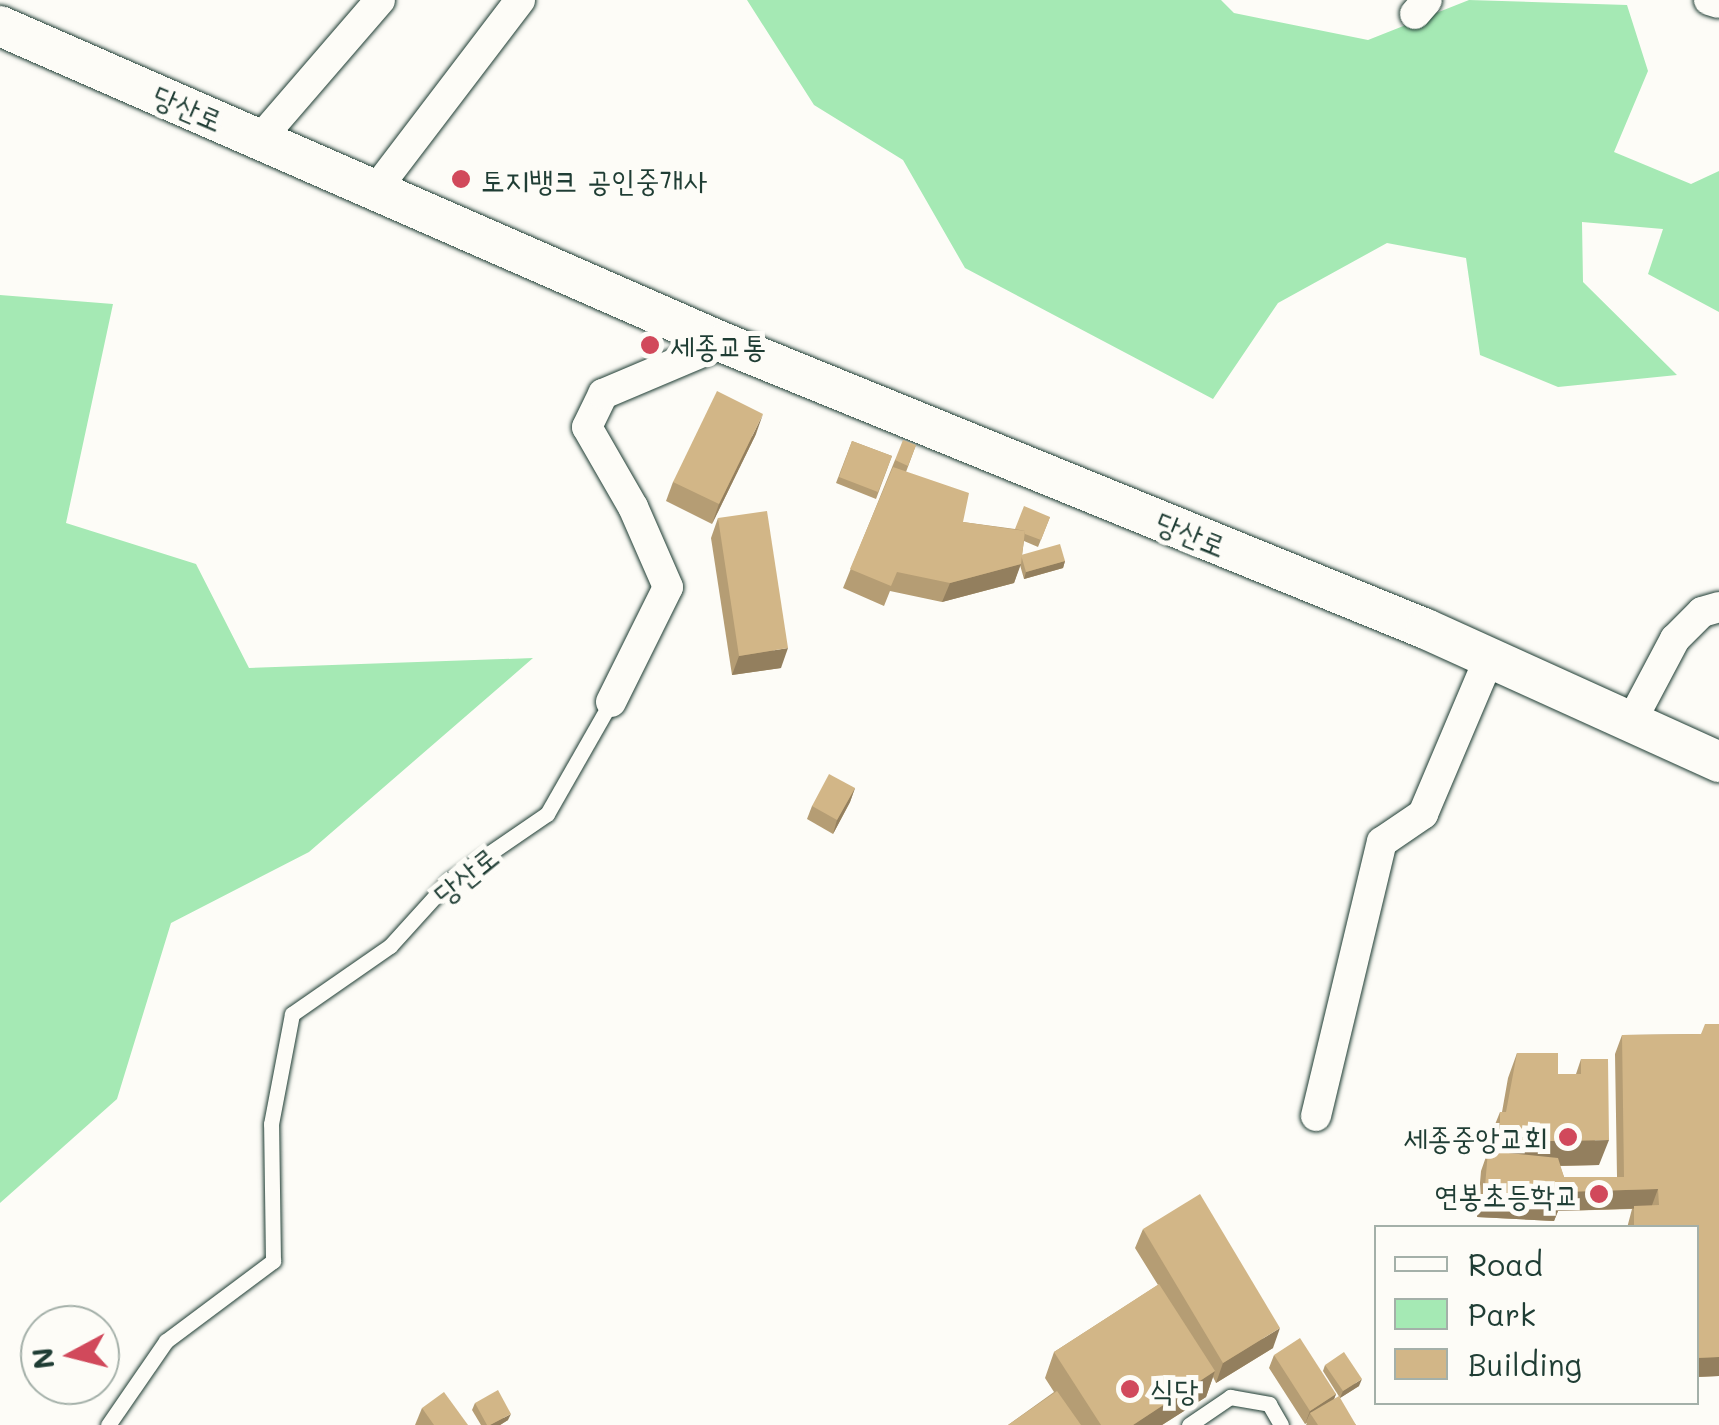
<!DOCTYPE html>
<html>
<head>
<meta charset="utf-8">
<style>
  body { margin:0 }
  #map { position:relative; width:1719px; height:1425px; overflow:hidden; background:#fdfcf7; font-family:Mali,"Poor Story",sans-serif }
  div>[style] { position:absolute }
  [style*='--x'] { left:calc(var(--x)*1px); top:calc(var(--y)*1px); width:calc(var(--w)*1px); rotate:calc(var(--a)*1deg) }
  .green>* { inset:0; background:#a5e9b4 }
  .roads { filter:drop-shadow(0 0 2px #1f3d34) drop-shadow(0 0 2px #1f3d34) }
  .service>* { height:15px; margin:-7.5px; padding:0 7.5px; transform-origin:7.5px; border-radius:7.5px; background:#fdfcf7 }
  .minor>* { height:30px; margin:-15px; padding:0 15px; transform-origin:15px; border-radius:15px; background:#fdfcf7 }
  .secondary>* { height:40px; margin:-20px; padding:0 20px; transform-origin:20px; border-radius:20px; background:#fdfcf7 }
  .wall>* { inset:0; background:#b59d74 }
  .shaded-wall>* { inset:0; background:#937f5e }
  .building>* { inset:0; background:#d2b687 }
  .dots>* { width:28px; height:28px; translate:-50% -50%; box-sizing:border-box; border:5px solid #fdfcf7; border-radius:50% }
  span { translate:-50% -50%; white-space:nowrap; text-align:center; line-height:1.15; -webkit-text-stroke:10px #fdfcf7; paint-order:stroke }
  .street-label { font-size:30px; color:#1f3d34 }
  .poi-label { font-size:30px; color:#1f3d34 }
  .left { translate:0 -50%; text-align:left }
  .right { translate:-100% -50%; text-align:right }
  .legend { position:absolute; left:1374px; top:1225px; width:325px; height:180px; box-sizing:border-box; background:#fdfcf7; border:2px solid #a4b0a9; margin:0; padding:12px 18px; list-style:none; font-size:30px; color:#1f3d34 }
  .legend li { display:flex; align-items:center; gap:20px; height:50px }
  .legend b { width:50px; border:2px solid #a4b0a9 }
  .north { position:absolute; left:20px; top:1305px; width:100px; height:100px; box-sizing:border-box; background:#fdfcf7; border:2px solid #a4b0a9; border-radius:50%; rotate:263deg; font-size:28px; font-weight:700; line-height:40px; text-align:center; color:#1f3d34 }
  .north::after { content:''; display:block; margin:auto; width:35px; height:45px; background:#d1495b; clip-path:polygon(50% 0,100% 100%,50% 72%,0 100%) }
</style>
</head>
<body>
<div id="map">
  <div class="green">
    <i style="clip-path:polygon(747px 0,1221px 0,1234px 13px,1368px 40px,1469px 0,1627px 5px,1648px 71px,1614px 152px,1691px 184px,1719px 171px,1719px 312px,1648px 274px,1663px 229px,1582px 222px,1583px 282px,1677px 375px,1558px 387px,1480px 355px,1466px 258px,1387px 243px,1278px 303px,1213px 399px,965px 268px,903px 160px,814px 105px)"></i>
    <i style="clip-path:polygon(0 295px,113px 304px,66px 523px,196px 564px,249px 668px,533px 658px,309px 852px,171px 923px,117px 1099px,0 1203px)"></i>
  </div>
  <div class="roads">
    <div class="service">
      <i style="--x:108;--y:1425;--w:102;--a:-55.4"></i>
      <i style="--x:166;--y:1341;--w:134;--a:-36.8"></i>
      <i style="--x:273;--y:1261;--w:137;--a:-90.8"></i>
      <i style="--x:271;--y:1124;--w:112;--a:-79.2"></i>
      <i style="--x:292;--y:1014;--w:119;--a:-34.8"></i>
      <i style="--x:390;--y:946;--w:88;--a:-47.8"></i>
      <i style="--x:449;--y:881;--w:119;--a:-34.4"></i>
      <i style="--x:547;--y:814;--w:129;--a:-60.3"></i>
      <i style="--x:1189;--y:1425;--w:50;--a:-34.3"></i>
      <i style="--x:1230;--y:1397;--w:40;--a:10"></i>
      <i style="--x:1269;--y:1404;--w:24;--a:60"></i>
    </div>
    <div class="minor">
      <i style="--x:1709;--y:0;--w:10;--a:17"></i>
      <i style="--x:1415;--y:14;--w:18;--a:-49"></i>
      <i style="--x:261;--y:138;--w:182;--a:-49.2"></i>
      <i style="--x:377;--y:188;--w:236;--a:-52.7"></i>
      <i style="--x:611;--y:702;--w:128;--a:-63.6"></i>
      <i style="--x:668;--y:587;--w:87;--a:-113.6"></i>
      <i style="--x:633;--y:507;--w:92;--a:-119.9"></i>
      <i style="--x:587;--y:427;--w:37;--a:-64"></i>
      <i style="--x:603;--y:394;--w:131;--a:-22.9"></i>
      <i style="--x:1631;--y:722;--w:94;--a:-62.1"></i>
      <i style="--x:1675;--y:639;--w:38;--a:-45"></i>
      <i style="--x:1702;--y:612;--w:18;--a:-16"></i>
      <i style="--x:1316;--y:1116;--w:282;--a:-76.5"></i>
      <i style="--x:1382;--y:842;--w:50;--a:-34.3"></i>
      <i style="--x:1423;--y:814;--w:172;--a:-67"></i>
    </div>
    <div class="secondary">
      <i style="--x:0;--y:26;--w:790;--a:23.65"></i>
      <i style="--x:724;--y:343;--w:758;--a:22.17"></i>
      <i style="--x:1426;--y:629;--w:322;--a:24.4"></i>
    </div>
  </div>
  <div class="wall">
    <i style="clip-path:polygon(756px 434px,712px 524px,666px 501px,673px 482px)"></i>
    <i style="clip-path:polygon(852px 441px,892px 456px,876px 499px,836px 483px)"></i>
    <i style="clip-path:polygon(916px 445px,906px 472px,963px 522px,1015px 529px,1050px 517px,1038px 547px,1024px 541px,1022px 555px,1065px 561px,1063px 568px,1024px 579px,1020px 565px,1014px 583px,942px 602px,890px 591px,884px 606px,843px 588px,895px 460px)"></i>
    <i style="clip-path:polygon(718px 518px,781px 668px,732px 675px,711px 538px)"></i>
    <i style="clip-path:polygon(855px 788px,850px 802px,833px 834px,807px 819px,812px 806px)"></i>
    <i style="clip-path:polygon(1719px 1024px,1719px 1376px,1696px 1377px,1696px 1228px,1627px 1228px,1632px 1209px,1558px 1211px,1554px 1221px,1477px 1217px,1481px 1171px,1488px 1151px,1491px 1152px,1490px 1137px,1500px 1112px,1502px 1112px,1508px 1078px,1517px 1053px,1558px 1074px,1576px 1074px,1581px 1059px,1599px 1165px,1560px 1166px,1564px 1177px,1617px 1177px,1615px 1054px,1622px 1035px,1701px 1034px)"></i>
    <i style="clip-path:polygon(1143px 1229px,1273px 1348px,1216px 1383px,1213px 1377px,1206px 1397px,1162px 1425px,1008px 1425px,1054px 1392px,1045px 1378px,1054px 1352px,1158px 1285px,1135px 1248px)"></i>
    <i style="clip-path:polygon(1274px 1355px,1336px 1394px,1334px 1399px,1356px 1425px,1306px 1425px,1307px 1423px,1305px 1424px,1269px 1368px)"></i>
    <i style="clip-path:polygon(1325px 1365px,1359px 1386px,1340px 1398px,1323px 1371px)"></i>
    <i style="clip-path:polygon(475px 1403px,508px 1420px,500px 1425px,481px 1425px,472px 1410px)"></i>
    <i style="clip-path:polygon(422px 1408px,468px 1425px,415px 1425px)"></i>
  </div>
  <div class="shaded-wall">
    <i style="clip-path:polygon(763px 414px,756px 434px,712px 524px,719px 504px)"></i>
    <i style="clip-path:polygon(1065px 561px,1063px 568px,1024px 579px,1026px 572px)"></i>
    <i style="clip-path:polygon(1021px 564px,1014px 583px,942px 602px,950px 583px)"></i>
    <i style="clip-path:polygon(788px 648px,781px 668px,732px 675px,739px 656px)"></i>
    <i style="clip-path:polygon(855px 788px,850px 802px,833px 834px,837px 820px)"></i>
    <i style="clip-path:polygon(1609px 1140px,1599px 1165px,1491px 1167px,1500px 1142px)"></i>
    <i style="clip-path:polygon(1658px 1189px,1651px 1208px,1558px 1211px,1554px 1221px,1477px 1217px,1484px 1198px,1561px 1192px)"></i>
    <i style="clip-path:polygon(1280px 1328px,1273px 1348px,1216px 1383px,1223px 1363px)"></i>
    <i style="clip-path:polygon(1719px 1357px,1719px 1376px,1696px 1377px,1696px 1358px)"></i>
    <i style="clip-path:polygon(1215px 1371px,1206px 1397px,1162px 1425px,1133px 1425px)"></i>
    <i style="clip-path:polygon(1362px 1379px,1359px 1386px,1340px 1398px,1343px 1391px)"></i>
    <i style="clip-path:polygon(1336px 1394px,1331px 1407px,1310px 1413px,1305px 1424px,1310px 1411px)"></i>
    <i style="clip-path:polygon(511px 1414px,508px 1420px,500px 1425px,490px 1425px)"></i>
  </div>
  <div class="building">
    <i style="clip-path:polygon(717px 391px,763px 414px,719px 504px,673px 482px)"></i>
    <i style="clip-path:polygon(903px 440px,916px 445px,908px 466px,895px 460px)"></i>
    <i style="clip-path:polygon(852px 441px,892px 456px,878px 492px,839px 477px)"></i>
    <i style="clip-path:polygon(893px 467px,969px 493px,963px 522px,1025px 531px,1021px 564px,950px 583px,897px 572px,891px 586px,850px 569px)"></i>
    <i style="clip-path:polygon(1024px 506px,1050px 517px,1041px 540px,1025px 534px,1025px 531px,1015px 529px)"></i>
    <i style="clip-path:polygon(767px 511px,788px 648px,739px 656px,718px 518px)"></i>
    <i style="clip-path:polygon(1060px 544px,1065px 561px,1026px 572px,1021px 555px)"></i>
    <i style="clip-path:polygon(829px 774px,855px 788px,837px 820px,812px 806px)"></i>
    <i style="clip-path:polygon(1705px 1024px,1719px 1024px,1719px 1357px,1696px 1358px,1696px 1228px,1634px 1228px,1634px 1206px,1659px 1205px,1658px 1189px,1561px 1192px,1562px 1202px,1484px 1198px,1488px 1151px,1558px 1158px,1564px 1177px,1624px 1177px,1622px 1035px,1701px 1034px)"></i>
    <i style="clip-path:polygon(1517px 1053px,1558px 1053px,1558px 1074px,1581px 1074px,1581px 1059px,1608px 1059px,1609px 1140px,1500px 1142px,1500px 1112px,1506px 1112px)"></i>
    <i style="clip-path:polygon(1200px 1194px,1280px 1328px,1223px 1363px,1143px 1229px)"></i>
    <i style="clip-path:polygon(1159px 1284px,1215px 1371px,1133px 1425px,1101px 1425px,1054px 1352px)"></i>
    <i style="clip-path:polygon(1300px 1338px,1336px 1394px,1310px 1411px,1274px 1355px)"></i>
    <i style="clip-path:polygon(1344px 1352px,1362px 1379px,1343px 1391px,1325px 1365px)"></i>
    <i style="clip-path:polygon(498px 1390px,511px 1414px,490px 1425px,487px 1425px,475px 1403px)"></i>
    <i style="clip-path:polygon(1057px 1391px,1081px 1425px,1008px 1425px)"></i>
    <i style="clip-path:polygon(444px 1392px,468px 1425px,434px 1425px,422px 1408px)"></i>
    <i style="clip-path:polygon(1339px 1396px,1356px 1425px,1318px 1425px,1310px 1413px)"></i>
  </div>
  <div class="dots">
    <i style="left:461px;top:179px;background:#d1495b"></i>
    <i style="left:650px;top:345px;background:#d1495b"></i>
    <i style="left:1568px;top:1137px;background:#d1495b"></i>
    <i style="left:1599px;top:1194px;background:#d1495b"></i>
    <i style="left:1130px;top:1389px;background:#d1495b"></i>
  </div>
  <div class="street-label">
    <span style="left:188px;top:107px;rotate:23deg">당산로</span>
    <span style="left:1191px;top:533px;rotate:22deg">당산로</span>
    <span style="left:465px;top:875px;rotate:-39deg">당산로</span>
  </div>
  <div class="poi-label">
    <span class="left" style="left:481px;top:179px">토지뱅크 공인중개사</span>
    <span class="left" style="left:670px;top:345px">세종교통</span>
    <span class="right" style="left:1548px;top:1137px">세종중앙교회</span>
    <span class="right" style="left:1579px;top:1194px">연봉초등학교</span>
    <span class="left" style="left:1150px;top:1389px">식당</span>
  </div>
  <ul class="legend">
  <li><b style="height:12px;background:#fdfcf7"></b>Road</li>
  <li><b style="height:28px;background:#a5e9b4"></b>Park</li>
  <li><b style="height:28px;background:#d2b687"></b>Building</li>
  </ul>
  <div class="north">N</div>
</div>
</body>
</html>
